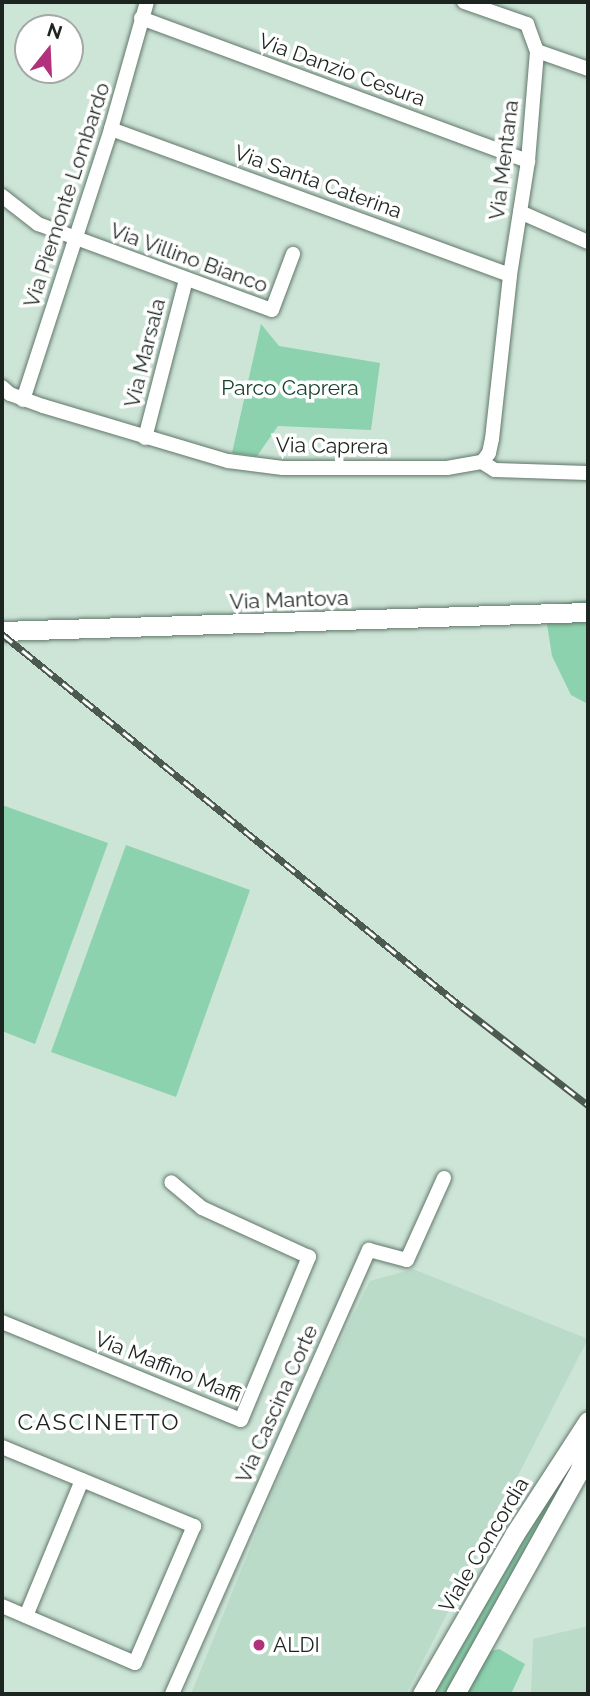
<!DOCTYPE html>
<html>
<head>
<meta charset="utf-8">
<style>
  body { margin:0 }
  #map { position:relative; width:590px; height:1696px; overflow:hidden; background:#cde5d7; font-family:Raleway,sans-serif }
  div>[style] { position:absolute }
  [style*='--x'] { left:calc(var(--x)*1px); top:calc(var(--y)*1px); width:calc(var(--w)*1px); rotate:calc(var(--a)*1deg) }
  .built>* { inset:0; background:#bbdbc9 }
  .green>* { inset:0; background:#8cd2ae }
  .roads { filter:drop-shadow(0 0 2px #61776b) drop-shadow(0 0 2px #61776b) }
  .street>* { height:14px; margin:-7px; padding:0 7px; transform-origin:7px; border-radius:7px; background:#fff }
  .secondary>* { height:19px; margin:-9.5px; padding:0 9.5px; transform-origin:9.5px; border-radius:9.5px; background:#fff }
  .rail>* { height:7px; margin-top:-3.5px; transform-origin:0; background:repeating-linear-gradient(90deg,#fff 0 13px,#4c5951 0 26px); box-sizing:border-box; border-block:2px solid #4c5951 }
  .dots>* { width:19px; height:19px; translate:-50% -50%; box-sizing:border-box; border:4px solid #fff; border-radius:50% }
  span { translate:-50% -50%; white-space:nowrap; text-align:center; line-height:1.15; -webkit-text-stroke:7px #fff; paint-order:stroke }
  .street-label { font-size:21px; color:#1c2520 }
  .park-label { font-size:21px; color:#16422e }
  .poi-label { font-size:21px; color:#1c2520 }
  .left { translate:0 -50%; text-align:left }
  .neighbourhood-label { font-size:23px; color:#1c2520; letter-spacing:2px }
  .frame { position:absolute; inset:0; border:4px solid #1c2520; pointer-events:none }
  .north { position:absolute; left:14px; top:14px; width:70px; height:70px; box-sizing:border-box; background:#fff; border:2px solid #a4a8a6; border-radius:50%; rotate:18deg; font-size:19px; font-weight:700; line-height:28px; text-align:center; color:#1c2520 }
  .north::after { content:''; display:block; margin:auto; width:24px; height:32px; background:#b2317c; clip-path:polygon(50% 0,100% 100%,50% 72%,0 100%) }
</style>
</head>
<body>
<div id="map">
  <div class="built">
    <i style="clip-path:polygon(413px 1269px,588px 1339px,406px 1694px,191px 1694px,305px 1413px,370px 1281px)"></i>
    <i style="clip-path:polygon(588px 1626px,588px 1694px,531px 1694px,533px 1639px)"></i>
  </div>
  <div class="green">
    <i style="clip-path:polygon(261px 324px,279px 346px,380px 363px,371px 430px,278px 426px,257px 456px,232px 453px)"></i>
    <i style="clip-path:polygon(588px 600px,588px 704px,571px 695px,552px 656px,544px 605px)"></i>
    <i style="clip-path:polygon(2px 805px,108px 843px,35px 1044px,2px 1031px)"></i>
    <i style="clip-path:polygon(126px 845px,250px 890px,176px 1097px,51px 1052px)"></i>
    <i style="clip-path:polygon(569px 1470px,447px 1694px,432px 1694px,521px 1538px)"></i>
    <i style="clip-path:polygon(499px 1649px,525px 1664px,511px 1694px,462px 1694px,486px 1652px)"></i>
  </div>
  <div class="roads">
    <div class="street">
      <i style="--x:464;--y:2;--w:67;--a:19.2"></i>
      <i style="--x:527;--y:24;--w:29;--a:70"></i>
      <i style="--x:537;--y:51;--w:54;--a:19.4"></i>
      <i style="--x:141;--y:18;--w:413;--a:20.3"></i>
      <i style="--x:111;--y:129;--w:425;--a:20.1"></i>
      <i style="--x:2;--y:196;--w:46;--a:37.9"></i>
      <i style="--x:38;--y:224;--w:249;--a:20.2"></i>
      <i style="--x:272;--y:310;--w:60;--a:-69.4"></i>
      <i style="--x:520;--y:212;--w:74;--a:23.8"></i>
      <i style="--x:2;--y:387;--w:11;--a:41"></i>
      <i style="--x:10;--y:394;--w:35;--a:20"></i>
      <i style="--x:43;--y:406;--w:193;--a:16.6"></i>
      <i style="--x:228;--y:461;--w:55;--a:7.3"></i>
      <i style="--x:283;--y:468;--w:164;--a:0"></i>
      <i style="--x:447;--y:468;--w:36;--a:-10"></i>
      <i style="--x:482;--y:462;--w:11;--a:-52"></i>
      <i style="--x:489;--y:453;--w:14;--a:-78"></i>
      <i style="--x:492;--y:439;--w:165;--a:-83.7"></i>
      <i style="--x:510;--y:275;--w:115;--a:-81"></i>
      <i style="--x:528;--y:161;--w:110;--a:-85.3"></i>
      <i style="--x:23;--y:400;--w:285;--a:-72"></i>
      <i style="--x:111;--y:129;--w:132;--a:-74.2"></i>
      <i style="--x:145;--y:438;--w:164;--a:-75.5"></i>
      <i style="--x:482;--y:462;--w:15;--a:32"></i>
      <i style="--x:495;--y:470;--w:93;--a:1.8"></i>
      <i style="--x:2;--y:1322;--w:258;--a:22.3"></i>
      <i style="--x:241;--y:1420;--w:177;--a:-67.4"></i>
      <i style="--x:309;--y:1257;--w:118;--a:-155.4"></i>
      <i style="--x:202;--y:1208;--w:40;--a:-140"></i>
      <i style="--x:2;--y:1447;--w:208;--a:22.4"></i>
      <i style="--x:194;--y:1526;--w:149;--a:113.3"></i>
      <i style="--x:135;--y:1663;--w:145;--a:-156.8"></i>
      <i style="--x:26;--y:1616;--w:147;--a:-67.6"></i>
      <i style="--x:172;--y:1694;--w:486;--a:-66.1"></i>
      <i style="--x:369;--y:1250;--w:39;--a:15"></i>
      <i style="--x:407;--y:1260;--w:90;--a:-65.7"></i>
    </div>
    <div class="secondary">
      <i style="--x:2;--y:631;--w:586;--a:-1.86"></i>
      <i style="--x:422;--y:1694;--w:184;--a:-59.9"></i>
      <i style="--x:514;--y:1535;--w:136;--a:-57"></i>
      <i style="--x:455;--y:1694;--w:257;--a:-60.9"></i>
      <i style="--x:580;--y:1469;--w:30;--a:-75"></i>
    </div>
  </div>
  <div class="rail">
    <i style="--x:2;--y:634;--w:592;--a:39.04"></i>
    <i style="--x:462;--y:1007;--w:160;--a:37.9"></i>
  </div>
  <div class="dots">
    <i style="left:259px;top:1645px;background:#b2317c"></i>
  </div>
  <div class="street-label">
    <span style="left:342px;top:70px;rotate:20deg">Via Danzio Cesura</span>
    <span style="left:504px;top:160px;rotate:-83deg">Via Mentana</span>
    <span style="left:318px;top:182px;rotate:20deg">Via Santa Caterina</span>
    <span style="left:67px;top:195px;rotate:-72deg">Via Piemonte Lombardo</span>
    <span style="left:189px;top:258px;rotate:20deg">Via Villino Bianco</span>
    <span style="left:145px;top:353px;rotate:-76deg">Via Marsala</span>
    <span style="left:332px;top:446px;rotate:1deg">Via Caprera</span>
    <span style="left:289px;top:600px;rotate:-2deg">Via Mantova</span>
    <span style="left:168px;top:1367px;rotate:22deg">Via Maffino Maffi</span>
    <span style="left:277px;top:1404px;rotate:-66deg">Via Cascina Corte</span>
    <span style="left:484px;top:1545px;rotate:-59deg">Viale Concordia</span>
  </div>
  <div class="park-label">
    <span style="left:290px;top:388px">Parco Caprera</span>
  </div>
  <div class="poi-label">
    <span class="left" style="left:273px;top:1645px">ALDI</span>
  </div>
  <div class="neighbourhood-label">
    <span style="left:99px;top:1422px">CASCINETTO</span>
  </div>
  <div class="frame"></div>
  <div class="north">N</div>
</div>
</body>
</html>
